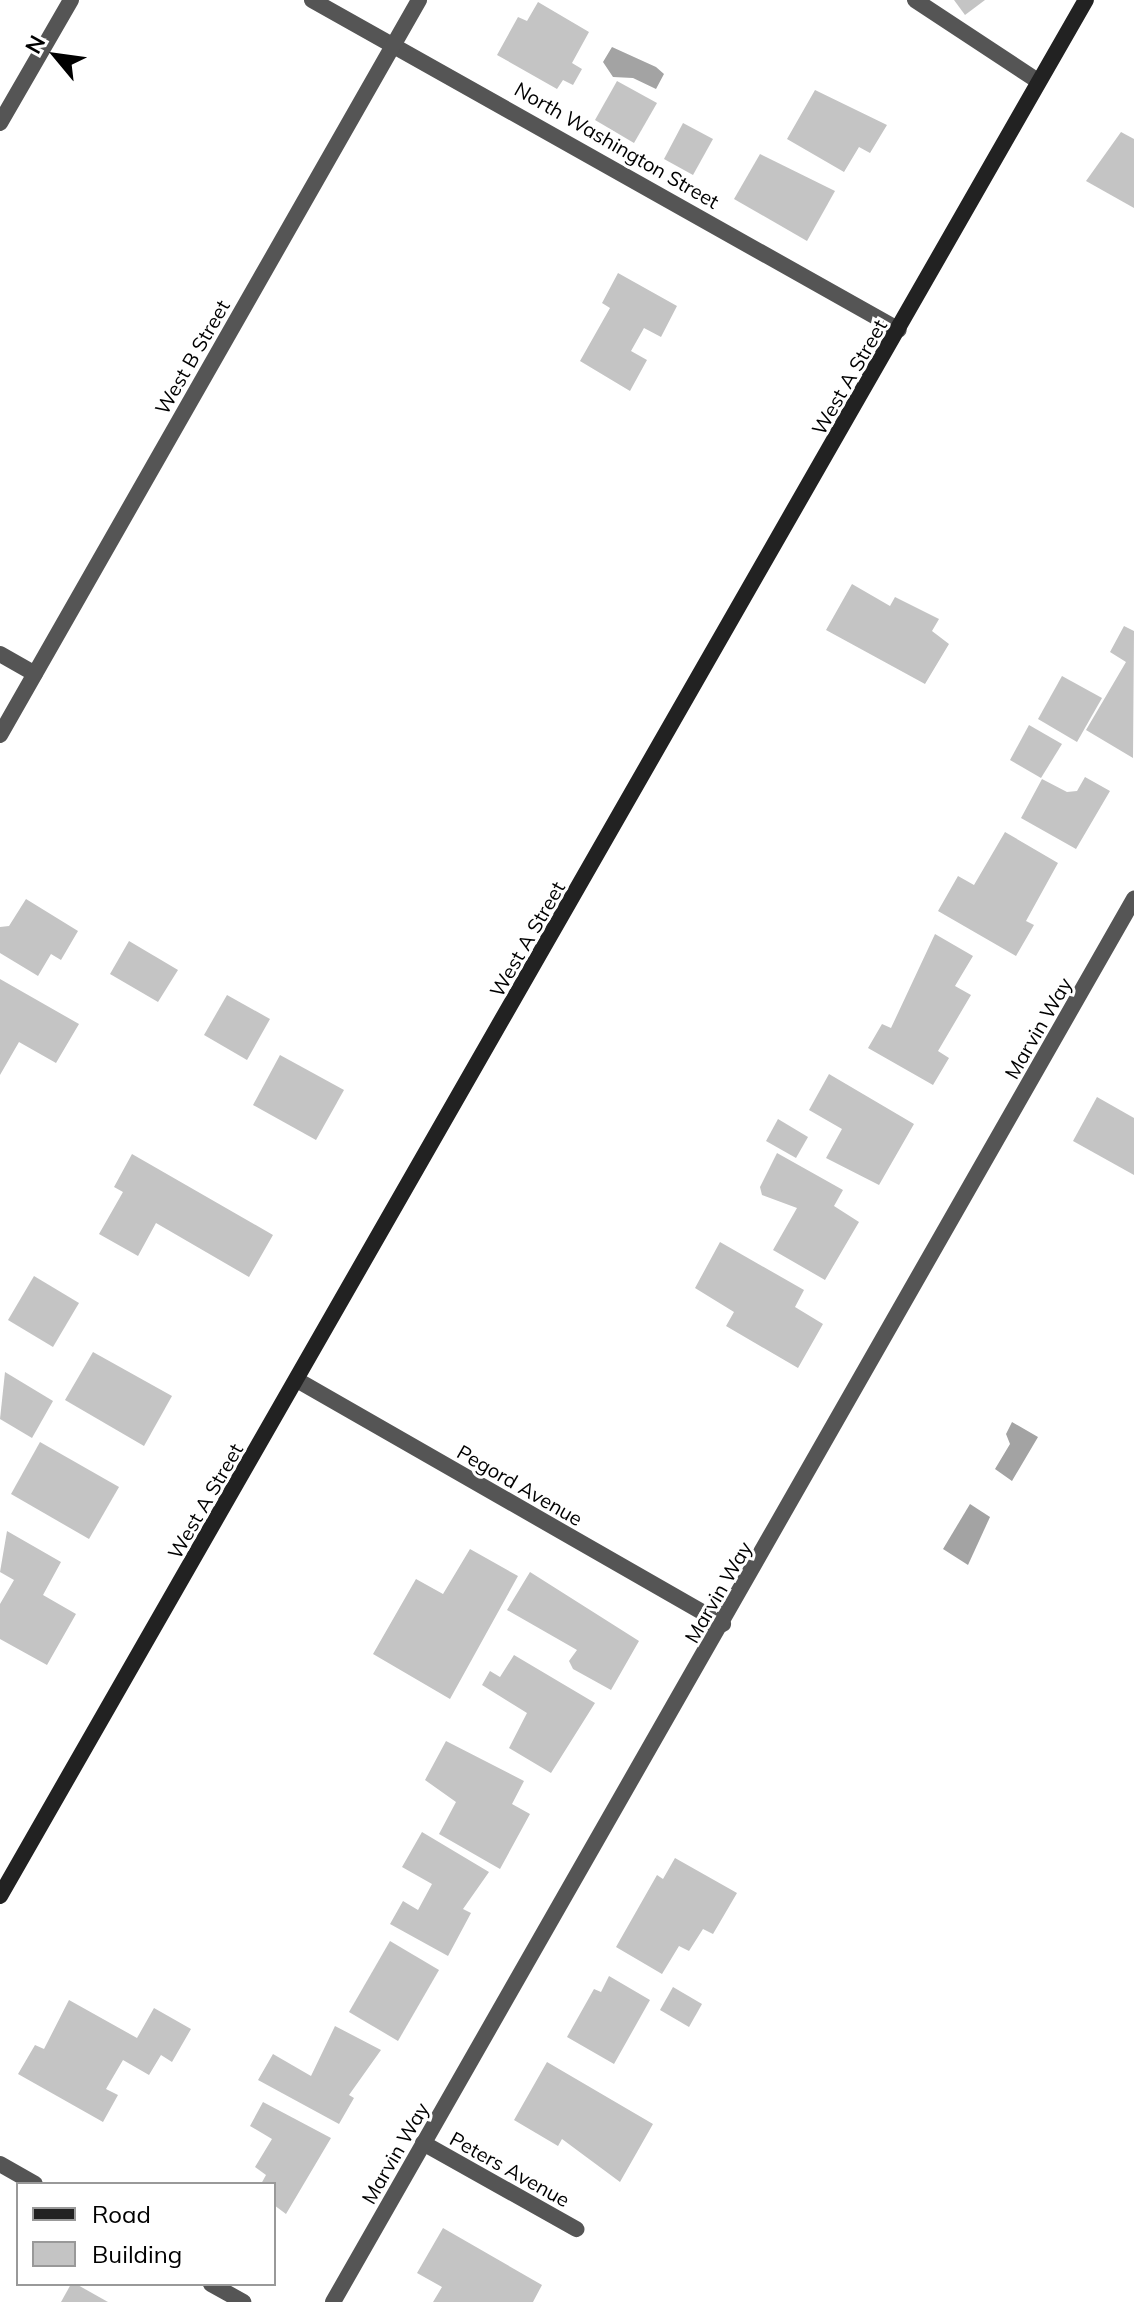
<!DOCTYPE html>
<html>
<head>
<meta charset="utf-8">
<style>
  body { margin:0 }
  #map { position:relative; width:1134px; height:2302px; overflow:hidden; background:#fff; font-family:Mulish,sans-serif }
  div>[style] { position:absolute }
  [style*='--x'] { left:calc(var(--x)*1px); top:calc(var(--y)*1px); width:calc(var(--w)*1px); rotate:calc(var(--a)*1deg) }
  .water>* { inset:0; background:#a3a3a3 }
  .building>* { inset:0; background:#c4c4c4 }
  .lane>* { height:16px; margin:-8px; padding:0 8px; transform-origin:8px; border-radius:8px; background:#555 }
  .street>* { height:16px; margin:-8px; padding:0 8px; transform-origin:8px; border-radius:8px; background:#555 }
  .secondary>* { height:16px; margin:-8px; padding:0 8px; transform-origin:8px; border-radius:8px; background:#222 }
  span { translate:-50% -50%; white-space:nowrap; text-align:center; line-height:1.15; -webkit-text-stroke:6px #fff; paint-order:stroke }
  .street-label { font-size:20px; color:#000 }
  .legend { position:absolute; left:16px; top:2182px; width:260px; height:104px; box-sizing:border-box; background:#fff; border:2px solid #999; margin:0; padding:10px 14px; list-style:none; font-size:24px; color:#000 }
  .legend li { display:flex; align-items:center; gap:16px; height:40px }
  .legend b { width:40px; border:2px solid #999 }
  .north { position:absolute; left:16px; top:16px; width:80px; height:80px; -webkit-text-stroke:6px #fff; paint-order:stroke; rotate:299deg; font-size:22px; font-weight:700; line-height:32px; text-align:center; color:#000 }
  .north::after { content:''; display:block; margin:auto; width:28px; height:36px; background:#000; clip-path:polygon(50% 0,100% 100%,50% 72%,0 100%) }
</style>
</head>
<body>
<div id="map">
  <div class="water">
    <i style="clip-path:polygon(612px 47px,656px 67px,664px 74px,656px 89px,633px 78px,613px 77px,603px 62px)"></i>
    <i style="clip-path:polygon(1012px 1422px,1038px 1437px,1012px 1481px,995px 1469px,1010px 1444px,1006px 1434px)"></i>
    <i style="clip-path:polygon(970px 1504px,990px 1517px,968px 1565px,943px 1549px)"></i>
  </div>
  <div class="building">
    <i style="clip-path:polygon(954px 0,985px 0,965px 15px)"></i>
    <i style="clip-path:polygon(538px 2px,589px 32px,572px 63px,582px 69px,573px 85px,563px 80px,557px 89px,497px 55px,518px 17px,527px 21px)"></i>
    <i style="clip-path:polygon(617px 81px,657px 103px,634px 143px,595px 120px)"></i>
    <i style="clip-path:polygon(815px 90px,887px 125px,870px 153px,859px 147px,844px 172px,787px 139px)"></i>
    <i style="clip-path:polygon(683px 123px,713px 139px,693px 175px,664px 159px)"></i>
    <i style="clip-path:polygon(1121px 132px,1134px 139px,1134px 208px,1086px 181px)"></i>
    <i style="clip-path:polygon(760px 154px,835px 191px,807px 241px,734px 199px)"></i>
    <i style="clip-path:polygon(618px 273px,677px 306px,661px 337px,644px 328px,631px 351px,647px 360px,630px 391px,580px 361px,610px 308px,602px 303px)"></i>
    <i style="clip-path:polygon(852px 584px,890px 606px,895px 597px,939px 619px,932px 631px,949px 644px,925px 684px,826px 630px)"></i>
    <i style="clip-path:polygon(1124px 626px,1134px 631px,1133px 758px,1086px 730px,1126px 662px,1110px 652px)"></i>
    <i style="clip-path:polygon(1062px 676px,1102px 698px,1077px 742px,1038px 719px)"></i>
    <i style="clip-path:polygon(1029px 725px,1062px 744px,1041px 778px,1010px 760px)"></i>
    <i style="clip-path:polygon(1085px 777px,1110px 791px,1076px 849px,1021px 818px,1042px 779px,1067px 792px,1077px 791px)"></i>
    <i style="clip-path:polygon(1005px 832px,1058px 863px,1026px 921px,1034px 925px,1016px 956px,938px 911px,958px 876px,974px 885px)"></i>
    <i style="clip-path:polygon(26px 899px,78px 931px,61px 960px,51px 954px,38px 976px,0 953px,0 927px,9px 926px)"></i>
    <i style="clip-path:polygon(935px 934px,973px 956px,955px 986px,971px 995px,938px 1051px,949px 1058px,933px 1085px,868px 1048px,882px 1024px,891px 1028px)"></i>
    <i style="clip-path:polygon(129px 941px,178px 970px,158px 1002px,110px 974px)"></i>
    <i style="clip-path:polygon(0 979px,79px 1024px,56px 1063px,19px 1042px,0 1075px)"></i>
    <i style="clip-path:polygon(227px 995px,270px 1019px,247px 1060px,204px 1035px)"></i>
    <i style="clip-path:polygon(280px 1055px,344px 1090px,316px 1140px,253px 1105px)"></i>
    <i style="clip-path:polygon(829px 1074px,914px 1124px,879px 1185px,826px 1158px,842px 1129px,809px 1110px)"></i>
    <i style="clip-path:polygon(1097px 1097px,1134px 1118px,1134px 1175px,1073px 1141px)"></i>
    <i style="clip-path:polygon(778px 1119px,808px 1137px,796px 1158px,766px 1141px)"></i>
    <i style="clip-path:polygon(777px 1153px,843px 1190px,834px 1206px,859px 1222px,825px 1280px,773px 1250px,797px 1208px,762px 1195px,760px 1187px)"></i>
    <i style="clip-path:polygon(132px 1154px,273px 1235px,249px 1277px,156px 1223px,138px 1256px,99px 1234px,123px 1192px,114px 1187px)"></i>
    <i style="clip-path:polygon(720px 1242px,804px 1290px,795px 1307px,823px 1324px,798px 1368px,726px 1326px,734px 1312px,695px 1288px)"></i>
    <i style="clip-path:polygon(34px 1276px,79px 1303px,53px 1347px,8px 1320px)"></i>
    <i style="clip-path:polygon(93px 1352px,172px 1396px,144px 1446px,65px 1400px)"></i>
    <i style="clip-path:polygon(5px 1372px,53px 1401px,32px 1438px,0 1419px)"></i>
    <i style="clip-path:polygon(40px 1442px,119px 1487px,89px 1539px,11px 1494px)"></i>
    <i style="clip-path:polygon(7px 1531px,61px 1562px,43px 1595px,76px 1614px,47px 1665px,0 1639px,0 1604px,14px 1580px,0 1572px)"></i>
    <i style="clip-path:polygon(470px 1549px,518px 1576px,450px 1699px,373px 1654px,416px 1579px,443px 1594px)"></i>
    <i style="clip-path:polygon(530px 1572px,639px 1641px,611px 1690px,573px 1669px,569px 1661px,577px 1650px,507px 1610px)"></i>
    <i style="clip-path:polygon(514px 1655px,595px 1703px,551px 1773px,509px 1748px,527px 1713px,482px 1685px,490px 1671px,500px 1677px)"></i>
    <i style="clip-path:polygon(446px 1741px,524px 1781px,512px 1804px,530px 1814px,500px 1869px,439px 1834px,456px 1802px,425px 1780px)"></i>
    <i style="clip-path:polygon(422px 1832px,489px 1872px,463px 1909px,471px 1913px,448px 1956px,390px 1924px,403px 1901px,418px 1910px,432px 1884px,402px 1867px)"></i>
    <i style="clip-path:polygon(675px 1858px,737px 1893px,713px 1934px,703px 1929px,689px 1951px,679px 1946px,662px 1974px,616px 1947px,657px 1875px,663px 1879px)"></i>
    <i style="clip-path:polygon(390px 1941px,439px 1970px,398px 2041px,349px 2012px)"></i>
    <i style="clip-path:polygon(609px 1976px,650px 2000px,614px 2064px,567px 2037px,594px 1989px,601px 1992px)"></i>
    <i style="clip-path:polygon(673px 1987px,702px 2004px,689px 2027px,660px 2010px)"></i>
    <i style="clip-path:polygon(69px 2000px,137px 2038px,154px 2008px,191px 2029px,172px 2062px,161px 2055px,149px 2075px,123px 2060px,106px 2089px,118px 2095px,103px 2122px,18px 2074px,35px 2045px,44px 2049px)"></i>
    <i style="clip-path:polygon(335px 2026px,381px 2050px,349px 2095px,354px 2098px,339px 2124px,258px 2080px,273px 2054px,311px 2076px)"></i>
    <i style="clip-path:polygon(547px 2062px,653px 2124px,620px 2182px,562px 2139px,558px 2146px,514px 2120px)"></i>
    <i style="clip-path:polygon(263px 2102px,331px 2138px,286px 2214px,274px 2205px,274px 2184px,261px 2184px,266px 2175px,255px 2167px,272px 2139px,250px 2126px)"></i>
    <i style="clip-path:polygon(443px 2228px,542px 2285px,533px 2302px,433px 2302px,442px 2287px,417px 2273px)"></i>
    <i style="clip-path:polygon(71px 2284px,76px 2284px,108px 2302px,61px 2302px)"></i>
  </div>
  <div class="lane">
    <i style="--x:915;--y:0;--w:147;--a:33.4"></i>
    <i style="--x:0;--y:123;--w:142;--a:-60"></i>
  </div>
  <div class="street">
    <i style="--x:312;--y:0;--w:673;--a:29.34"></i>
    <i style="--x:0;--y:654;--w:40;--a:29.7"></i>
    <i style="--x:0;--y:735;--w:846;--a:-60.31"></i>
    <i style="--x:297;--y:1380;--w:491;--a:29.8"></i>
    <i style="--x:423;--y:2143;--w:176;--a:29.3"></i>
    <i style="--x:0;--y:2164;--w:40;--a:29.7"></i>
    <i style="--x:211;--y:2284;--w:37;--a:29"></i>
    <i style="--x:333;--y:2302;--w:1616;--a:-60.28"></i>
  </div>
  <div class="secondary">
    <i style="--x:0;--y:1896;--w:2185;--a:-60.2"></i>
  </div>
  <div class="street-label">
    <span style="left:617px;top:145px;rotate:30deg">North Washington Street</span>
    <span style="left:192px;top:357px;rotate:-60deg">West B Street</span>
    <span style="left:849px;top:377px;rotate:-60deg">West A Street</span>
    <span style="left:527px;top:939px;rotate:-60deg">West A Street</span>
    <span style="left:1038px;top:1028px;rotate:-60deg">Marvin Way</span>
    <span style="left:520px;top:1485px;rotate:30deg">Pegord Avenue</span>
    <span style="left:205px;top:1501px;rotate:-60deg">West A Street</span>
    <span style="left:718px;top:1592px;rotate:-60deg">Marvin Way</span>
    <span style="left:395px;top:2153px;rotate:-60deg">Marvin Way</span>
    <span style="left:510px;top:2169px;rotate:29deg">Peters Avenue</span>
  </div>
  <ul class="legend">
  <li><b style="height:10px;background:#222"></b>Road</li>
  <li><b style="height:22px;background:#c4c4c4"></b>Building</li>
  </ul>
  <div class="north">N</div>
</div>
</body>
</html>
